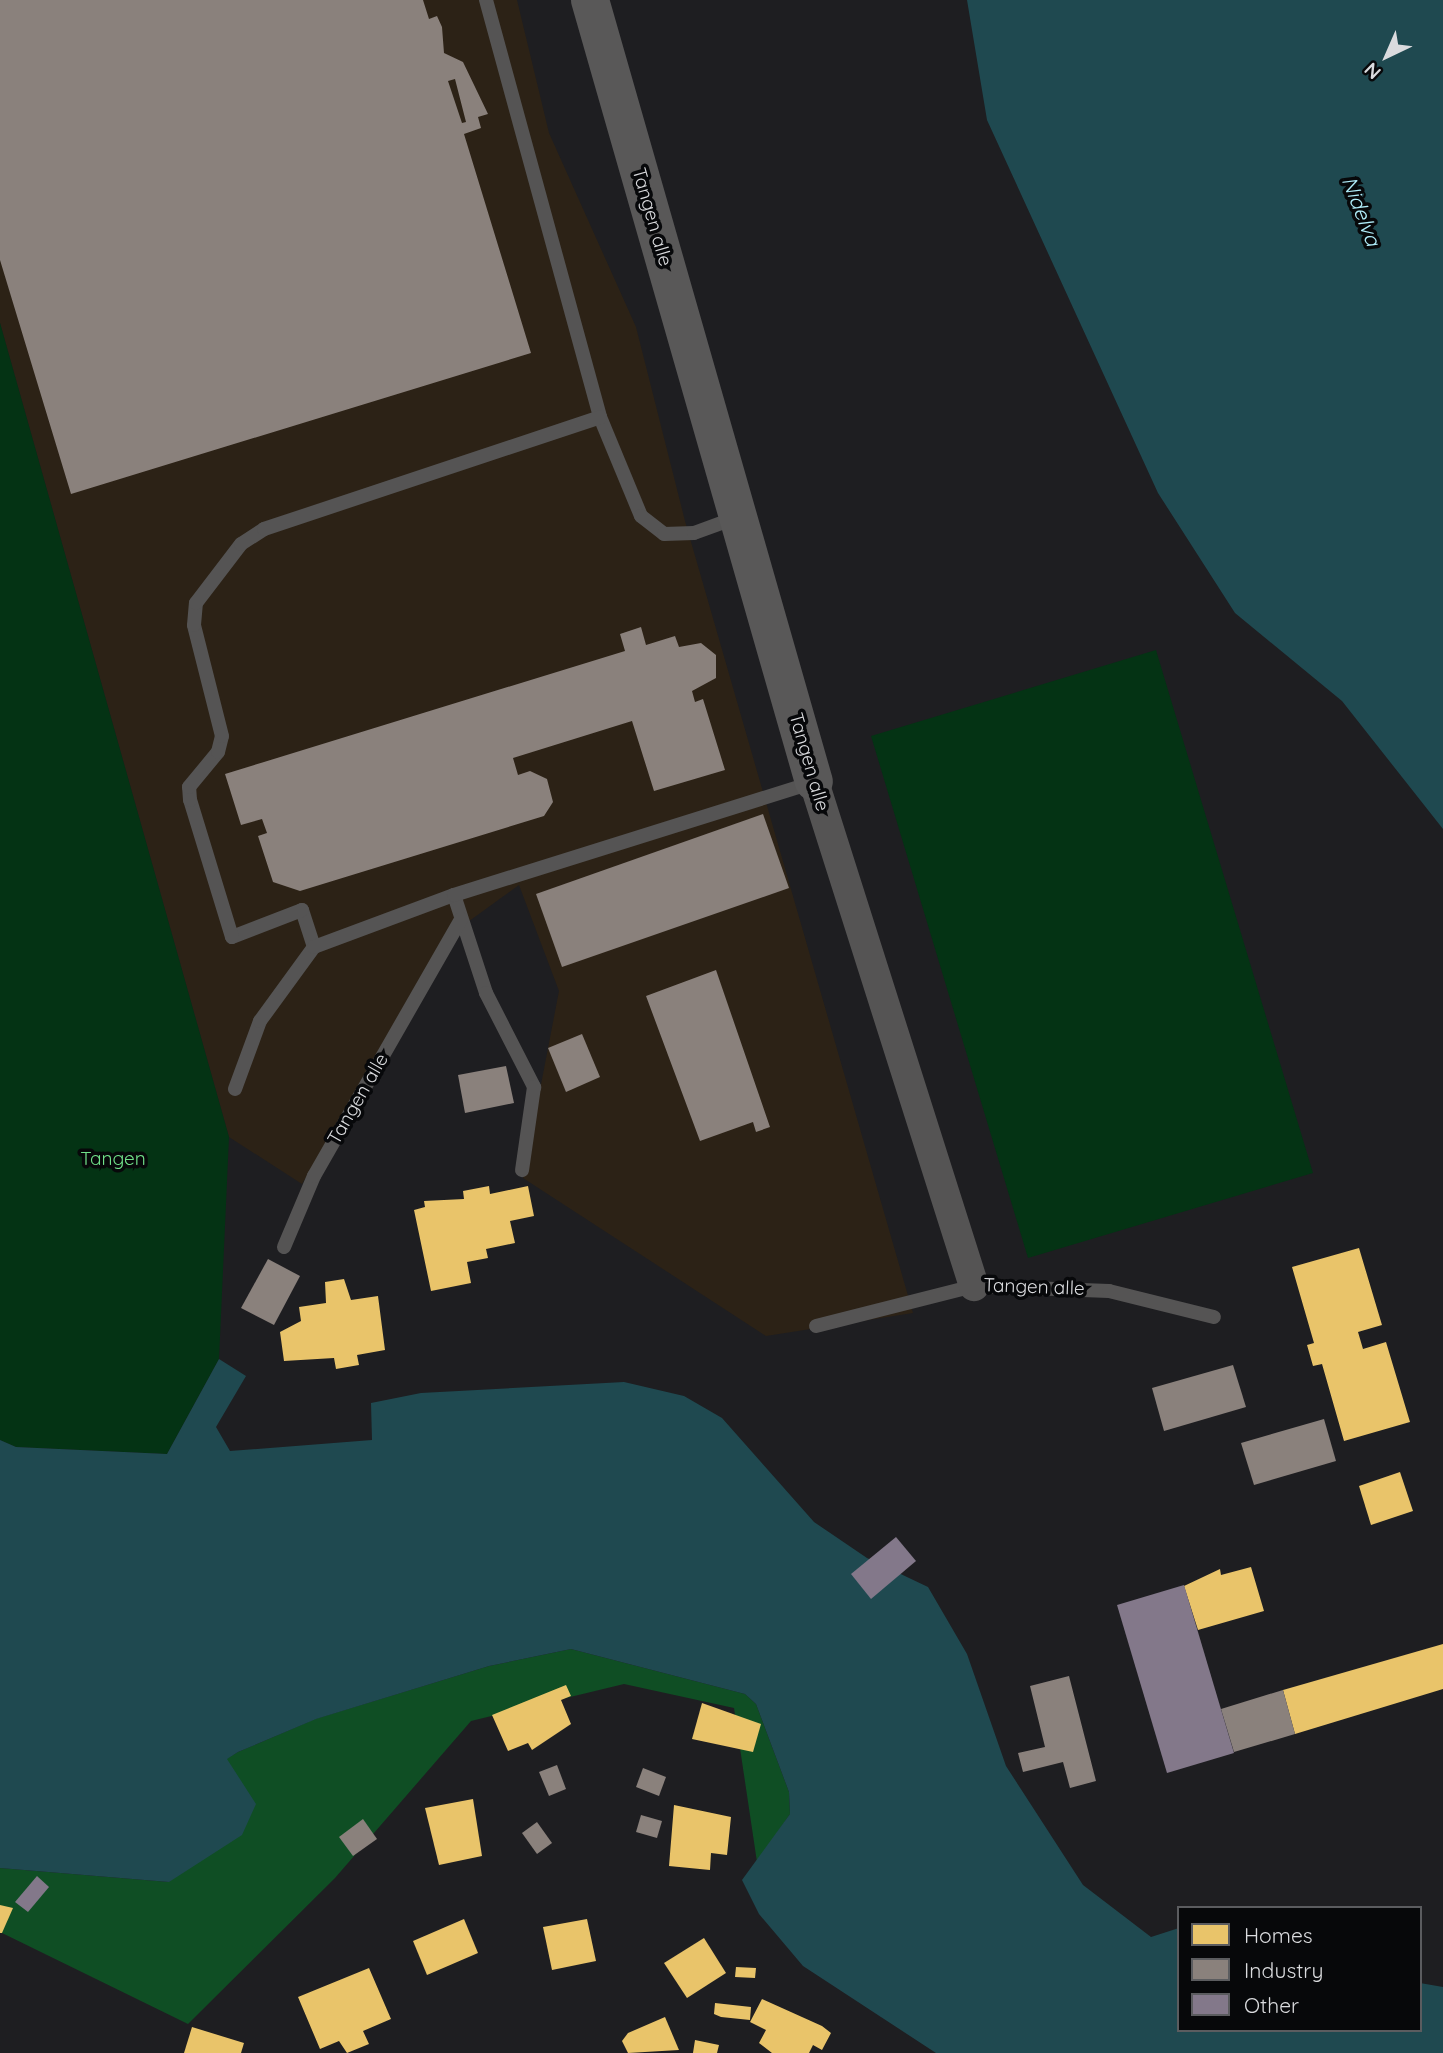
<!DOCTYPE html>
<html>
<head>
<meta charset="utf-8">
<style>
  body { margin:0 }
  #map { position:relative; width:1443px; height:2053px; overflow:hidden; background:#1e1e21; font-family:Quicksand,sans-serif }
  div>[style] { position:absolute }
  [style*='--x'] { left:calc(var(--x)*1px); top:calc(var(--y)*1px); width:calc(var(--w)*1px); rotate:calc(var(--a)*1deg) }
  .industrial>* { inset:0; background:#2c2216 }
  .green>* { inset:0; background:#043314 }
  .forest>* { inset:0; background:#0f4e24 }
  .water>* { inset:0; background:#1f4950 }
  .homes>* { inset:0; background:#e9c46a }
  .industry>* { inset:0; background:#8a817c }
  .building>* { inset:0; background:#83788a }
  .lane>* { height:14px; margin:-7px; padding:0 7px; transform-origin:7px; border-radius:7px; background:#555454 }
  .street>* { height:30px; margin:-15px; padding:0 15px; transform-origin:15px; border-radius:15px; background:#555454 }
  .secondary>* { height:38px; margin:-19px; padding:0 19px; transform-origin:19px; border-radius:19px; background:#595858 }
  span { translate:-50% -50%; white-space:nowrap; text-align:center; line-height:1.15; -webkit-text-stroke:7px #07080a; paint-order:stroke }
  .street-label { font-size:19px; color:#dadbde }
  .park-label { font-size:19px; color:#71e18a }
  .water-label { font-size:21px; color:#b0edfa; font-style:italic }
  .legend { position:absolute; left:1177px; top:1906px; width:245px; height:126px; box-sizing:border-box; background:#07080a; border:2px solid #5b5c5f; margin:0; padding:9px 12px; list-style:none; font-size:21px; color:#dadbde }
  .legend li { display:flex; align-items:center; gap:14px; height:35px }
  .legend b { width:35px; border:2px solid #5b5c5f }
  .north { position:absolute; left:1352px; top:21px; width:70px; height:70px; -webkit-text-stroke:5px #07080a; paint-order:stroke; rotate:224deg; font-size:19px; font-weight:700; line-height:28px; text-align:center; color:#dadbde }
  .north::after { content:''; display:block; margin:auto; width:24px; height:32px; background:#dadbde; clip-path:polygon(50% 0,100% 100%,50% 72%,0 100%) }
</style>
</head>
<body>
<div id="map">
  <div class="industrial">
    <i style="clip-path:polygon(0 0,517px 0,549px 133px,636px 327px,685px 521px,913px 1313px,766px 1336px,523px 1178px,559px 991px,519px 885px,443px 940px,302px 1184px,229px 1137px,0 323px)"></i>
  </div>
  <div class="green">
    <i style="clip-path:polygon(0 323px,229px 1137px,219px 1359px,167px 1454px,16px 1447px,0 1440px)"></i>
    <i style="clip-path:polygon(1156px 650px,1313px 1173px,1028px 1258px,871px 736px)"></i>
  </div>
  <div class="forest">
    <i style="clip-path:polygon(571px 1649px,745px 1694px,756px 1704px,789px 1792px,790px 1814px,757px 1862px,734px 1708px,624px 1684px,471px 1721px,335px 1878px,188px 2024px,0 1932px,0 1868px,169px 1882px,226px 1759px,238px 1752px,315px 1719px,489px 1666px)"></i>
  </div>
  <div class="water">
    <i style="clip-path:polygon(967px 0,1443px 0,1443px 829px,1342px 701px,1235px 613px,1158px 493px,987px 120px)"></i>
    <i style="clip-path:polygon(219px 1359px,246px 1376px,216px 1427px,230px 1451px,372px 1440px,371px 1403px,421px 1393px,624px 1382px,684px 1396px,722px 1418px,814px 1522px,867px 1558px,928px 1587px,967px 1654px,1006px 1766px,1083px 1885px,1151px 1937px,1179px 1928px,1179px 2030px,1420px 2030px,1420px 1983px,1443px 1987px,1443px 2053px,936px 2053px,803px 1966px,759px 1914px,742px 1880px,790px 1814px,789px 1792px,756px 1704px,745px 1694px,571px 1649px,489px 1666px,316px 1719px,238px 1752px,227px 1759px,256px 1804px,242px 1835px,169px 1882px,0 1868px,0 1440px,16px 1447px,167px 1454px)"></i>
  </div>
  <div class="homes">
    <i style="clip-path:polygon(489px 1186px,490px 1194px,528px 1186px,534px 1216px,510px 1221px,515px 1243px,486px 1249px,488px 1258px,467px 1262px,471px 1283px,431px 1291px,414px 1210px,425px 1207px,424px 1201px,464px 1199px,463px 1191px)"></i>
    <i style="clip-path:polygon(1359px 1248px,1382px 1325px,1358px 1332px,1363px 1349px,1386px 1342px,1410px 1422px,1344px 1441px,1322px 1364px,1313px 1366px,1307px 1345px,1314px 1343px,1292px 1267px)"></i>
    <i style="clip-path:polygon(344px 1279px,351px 1300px,378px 1296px,385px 1350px,357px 1355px,359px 1365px,336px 1369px,334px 1358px,284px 1361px,280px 1332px,301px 1321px,299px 1307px,326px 1303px,325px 1282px)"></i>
    <i style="clip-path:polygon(1400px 1472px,1413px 1511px,1371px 1525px,1359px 1486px)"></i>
    <i style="clip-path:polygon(1251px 1567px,1264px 1611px,1198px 1630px,1184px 1586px,1220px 1569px,1221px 1575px)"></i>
    <i style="clip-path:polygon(1443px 1644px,1443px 1689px,1295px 1734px,1283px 1690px)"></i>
    <i style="clip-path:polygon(566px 1685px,571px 1696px,561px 1700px,571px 1724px,532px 1750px,528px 1743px,508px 1751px,492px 1715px)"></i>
    <i style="clip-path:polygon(702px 1703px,761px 1724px,753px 1752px,692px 1739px)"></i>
    <i style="clip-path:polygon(473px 1799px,482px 1856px,439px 1865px,425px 1808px)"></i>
    <i style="clip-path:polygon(674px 1805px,731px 1817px,727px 1855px,711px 1853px,710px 1870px,669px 1866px)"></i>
    <i style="clip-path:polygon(0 1905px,13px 1908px,2px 1933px,0 1933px)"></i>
    <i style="clip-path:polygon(464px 1919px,478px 1953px,427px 1975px,413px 1941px)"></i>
    <i style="clip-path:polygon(587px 1919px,596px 1961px,552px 1970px,543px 1927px)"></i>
    <i style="clip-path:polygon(704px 1938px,726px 1973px,687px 1998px,664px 1963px)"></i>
    <i style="clip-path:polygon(736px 1967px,756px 1968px,755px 1978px,735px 1977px)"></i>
    <i style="clip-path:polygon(369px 1968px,391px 2019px,363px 2031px,369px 2044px,347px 2053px,339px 2041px,320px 2049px,298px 1997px)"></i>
    <i style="clip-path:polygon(762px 1999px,822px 2026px,831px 2033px,822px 2050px,813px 2045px,809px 2053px,772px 2053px,759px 2043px,766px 2030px,750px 2022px)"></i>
    <i style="clip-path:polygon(715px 2003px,751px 2007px,750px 2020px,721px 2017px,714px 2014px)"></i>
    <i style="clip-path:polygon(665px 2017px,679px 2050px,628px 2053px,622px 2041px,628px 2033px)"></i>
    <i style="clip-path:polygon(192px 2027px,244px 2043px,241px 2053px,184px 2053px)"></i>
    <i style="clip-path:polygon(695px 2040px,719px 2045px,717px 2053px,693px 2053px)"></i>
  </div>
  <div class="industry">
    <i style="clip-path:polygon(evenodd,0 0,423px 0,429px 19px,437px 16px,442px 27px,444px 53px,463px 62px,488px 114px,478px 117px,481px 128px,464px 134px,531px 353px,71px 494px,0 260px,0 0,455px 79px,466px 122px,462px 123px,448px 81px,455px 79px)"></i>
    <i style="clip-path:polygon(641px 627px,646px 645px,675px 636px,679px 647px,701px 643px,716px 655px,716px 678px,692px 691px,695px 702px,703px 699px,725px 770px,654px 791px,632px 721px,513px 758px,518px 775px,530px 771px,547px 779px,553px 802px,544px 816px,300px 891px,273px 882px,258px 836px,267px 833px,262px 819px,241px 825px,225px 774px,625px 651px,620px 634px)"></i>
    <i style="clip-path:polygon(763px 814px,789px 888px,562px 967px,536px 894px)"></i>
    <i style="clip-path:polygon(716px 970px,770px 1127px,756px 1132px,753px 1122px,700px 1141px,646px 996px)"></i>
    <i style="clip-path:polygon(582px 1034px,600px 1077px,566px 1092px,548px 1048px)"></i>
    <i style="clip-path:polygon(506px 1066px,514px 1103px,465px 1113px,458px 1075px)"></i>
    <i style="clip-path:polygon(268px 1259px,300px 1276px,274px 1325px,241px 1308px)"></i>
    <i style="clip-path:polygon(1233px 1365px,1246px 1407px,1164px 1431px,1152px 1388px)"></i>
    <i style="clip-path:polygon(1324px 1419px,1336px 1461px,1254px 1485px,1241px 1443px)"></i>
    <i style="clip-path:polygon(1069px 1676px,1096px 1781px,1070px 1788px,1063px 1762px,1023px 1772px,1018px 1753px,1045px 1747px,1030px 1686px)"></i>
    <i style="clip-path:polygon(1283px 1690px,1295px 1734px,1234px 1752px,1221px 1709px)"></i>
    <i style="clip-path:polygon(557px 1765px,566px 1789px,549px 1796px,539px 1772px)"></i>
    <i style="clip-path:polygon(643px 1768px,666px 1777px,659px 1796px,636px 1787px)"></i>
    <i style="clip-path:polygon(641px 1815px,662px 1821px,657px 1838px,636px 1832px)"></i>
    <i style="clip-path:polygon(363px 1819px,377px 1839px,353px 1856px,339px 1837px)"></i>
    <i style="clip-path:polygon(537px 1822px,552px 1843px,537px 1854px,522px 1833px)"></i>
  </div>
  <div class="building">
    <i style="clip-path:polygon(896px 1537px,916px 1561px,871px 1599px,851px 1574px)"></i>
    <i style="clip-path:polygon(1184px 1585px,1234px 1753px,1167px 1773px,1117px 1605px)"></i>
    <i style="clip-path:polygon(37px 1876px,49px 1887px,28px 1912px,15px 1902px)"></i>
  </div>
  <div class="lane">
    <i style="--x:486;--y:0;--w:432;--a:74.7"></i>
    <i style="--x:600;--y:417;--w:107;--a:67.5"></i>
    <i style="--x:641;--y:516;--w:29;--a:38"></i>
    <i style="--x:664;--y:534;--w:30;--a:-2"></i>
    <i style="--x:694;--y:533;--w:47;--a:-20"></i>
    <i style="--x:454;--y:895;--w:103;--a:71.9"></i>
    <i style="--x:486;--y:993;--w:106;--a:62.9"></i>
    <i style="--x:534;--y:1087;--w:84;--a:98.2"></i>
    <i style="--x:314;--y:947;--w:39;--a:-108"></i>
    <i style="--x:302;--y:910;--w:75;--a:158.9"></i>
    <i style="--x:232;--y:937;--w:143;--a:-107"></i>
    <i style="--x:190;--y:800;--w:13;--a:-94"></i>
    <i style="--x:189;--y:787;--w:45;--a:-50.4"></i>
    <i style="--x:218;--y:752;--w:16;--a:-76"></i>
    <i style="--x:222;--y:736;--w:114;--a:-104.2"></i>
    <i style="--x:194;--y:625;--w:22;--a:-85"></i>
    <i style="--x:196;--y:603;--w:74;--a:-52.7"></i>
    <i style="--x:241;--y:544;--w:27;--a:-33"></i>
    <i style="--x:264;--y:529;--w:354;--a:-18.4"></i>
    <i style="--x:235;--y:1089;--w:72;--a:-69.8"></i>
    <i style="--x:260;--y:1021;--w:92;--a:-53.9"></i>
    <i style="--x:314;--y:947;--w:149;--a:-20.4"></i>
    <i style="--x:454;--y:895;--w:374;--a:-17.4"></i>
    <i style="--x:284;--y:1247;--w:77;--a:-67.1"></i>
    <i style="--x:314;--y:1176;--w:296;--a:-60.2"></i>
    <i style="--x:816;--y:1326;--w:163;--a:-14.2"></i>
    <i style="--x:974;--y:1286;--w:135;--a:2.1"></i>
    <i style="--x:1109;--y:1291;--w:108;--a:13.9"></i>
  </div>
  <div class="street">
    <i style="--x:814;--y:782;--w:529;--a:72.39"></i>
  </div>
  <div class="secondary">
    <i style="--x:590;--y:0;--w:813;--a:74.02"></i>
  </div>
  <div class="street-label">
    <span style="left:652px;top:217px;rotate:74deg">Tangen alle</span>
    <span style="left:809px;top:762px;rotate:74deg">Tangen alle</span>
    <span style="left:358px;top:1099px;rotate:-60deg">Tangen alle</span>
    <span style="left:1034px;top:1287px;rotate:2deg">Tangen alle</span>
  </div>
  <div class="park-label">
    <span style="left:113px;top:1159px">Tangen</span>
  </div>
  <div class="water-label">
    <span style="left:1362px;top:211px;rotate:69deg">Nidelva</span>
  </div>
  <ul class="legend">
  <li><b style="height:19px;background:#e9c46a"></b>Homes</li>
  <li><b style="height:19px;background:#8a817c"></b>Industry</li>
  <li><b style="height:19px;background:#83788a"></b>Other</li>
  </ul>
  <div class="north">N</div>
</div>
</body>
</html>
